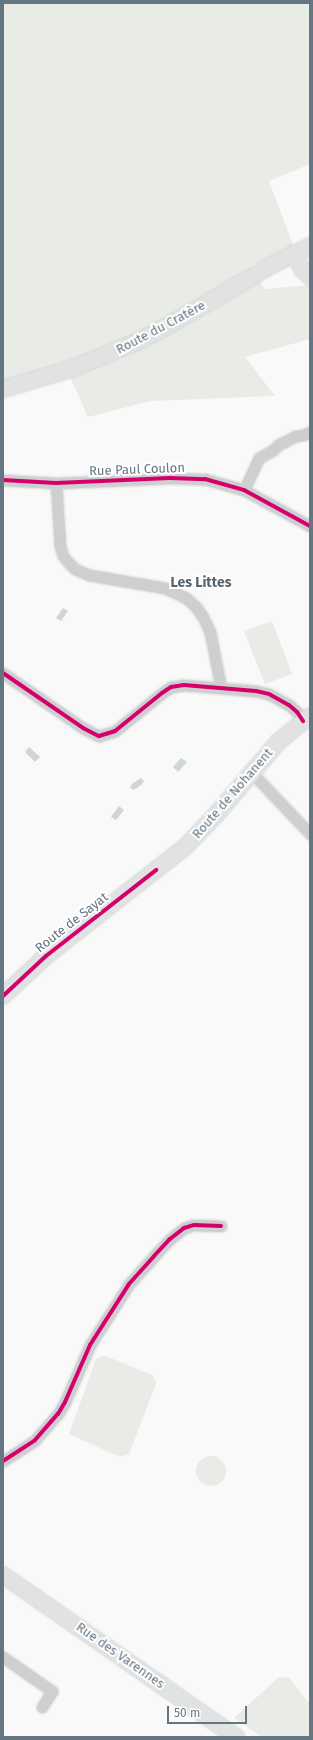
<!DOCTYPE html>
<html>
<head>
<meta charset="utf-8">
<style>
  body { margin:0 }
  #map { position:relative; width:313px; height:1740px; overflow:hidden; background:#f9f9f9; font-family:"Fira Sans",sans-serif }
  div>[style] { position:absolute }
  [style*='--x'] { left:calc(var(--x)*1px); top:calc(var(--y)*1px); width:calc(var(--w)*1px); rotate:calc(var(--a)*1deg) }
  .green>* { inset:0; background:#e8ebe6 }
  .round { border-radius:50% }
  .water>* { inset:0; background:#ced6d9 }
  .roads { filter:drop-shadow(0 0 1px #d5d6d7) drop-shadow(0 0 1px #d5d6d7) }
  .street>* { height:11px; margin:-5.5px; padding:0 5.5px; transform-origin:5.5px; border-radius:5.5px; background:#cecfd0 }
  .secondary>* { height:16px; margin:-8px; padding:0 8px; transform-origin:8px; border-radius:8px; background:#e1e2e2 }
  .cycleway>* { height:4px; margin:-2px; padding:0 2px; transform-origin:2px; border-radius:2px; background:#d6006c }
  span { translate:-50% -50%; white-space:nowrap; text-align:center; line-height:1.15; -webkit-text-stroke:4px #fff; paint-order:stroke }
  .street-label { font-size:13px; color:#657683 }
  .neighbourhood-label { font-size:14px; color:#57646e; font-weight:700 }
  .frame { position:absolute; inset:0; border:4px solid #657683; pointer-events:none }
  .scale { position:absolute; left:167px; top:1706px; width:80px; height:18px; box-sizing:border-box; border:2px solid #657683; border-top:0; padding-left:5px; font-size:12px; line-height:14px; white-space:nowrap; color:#657683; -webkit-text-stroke:3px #fff; paint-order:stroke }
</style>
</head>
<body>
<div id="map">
  <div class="green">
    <i style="clip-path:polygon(3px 3px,310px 3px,310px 164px,269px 181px,294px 248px,250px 266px,265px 289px,310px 285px,310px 339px,245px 357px,275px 396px,150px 401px,88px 417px,66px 368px,3px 386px)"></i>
    <i style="clip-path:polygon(272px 621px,292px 674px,265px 684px,244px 631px)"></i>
    <i style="clip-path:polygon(101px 1356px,106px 1356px,152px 1375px,156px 1380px,156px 1384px,129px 1454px,120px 1457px,69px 1434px,96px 1359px)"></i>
    <i class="round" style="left:196px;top:1456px;width:30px;height:30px"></i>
    <i style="clip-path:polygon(279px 1677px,289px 1678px,310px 1704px,310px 1737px,262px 1737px,234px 1718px)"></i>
  </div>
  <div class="water">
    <i style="clip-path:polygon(63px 608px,68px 611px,61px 621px,56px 618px)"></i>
    <i style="clip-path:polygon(29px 747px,40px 757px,35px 762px,25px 752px)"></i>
    <i style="clip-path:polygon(181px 758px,187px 762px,178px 772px,173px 767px)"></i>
    <i style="clip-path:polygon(141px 778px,144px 781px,141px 785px,134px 790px,130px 788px,132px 784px)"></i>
    <i style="clip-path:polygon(119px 806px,124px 810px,116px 820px,111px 817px)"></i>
  </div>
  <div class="roads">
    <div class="street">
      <i style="--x:3;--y:480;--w:53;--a:3.2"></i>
      <i style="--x:56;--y:483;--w:114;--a:-2.5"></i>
      <i style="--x:170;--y:478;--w:35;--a:2"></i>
      <i style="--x:205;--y:479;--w:41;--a:15.8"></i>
      <i style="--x:244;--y:490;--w:75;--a:28.6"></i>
      <i style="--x:56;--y:483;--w:63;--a:86.4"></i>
      <i style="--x:60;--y:546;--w:10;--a:73"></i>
      <i style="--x:63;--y:556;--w:9;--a:49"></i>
      <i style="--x:69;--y:563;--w:8;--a:45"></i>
      <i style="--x:75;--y:569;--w:15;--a:23"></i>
      <i style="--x:89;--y:575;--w:77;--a:9.7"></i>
      <i style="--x:165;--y:588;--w:23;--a:25"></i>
      <i style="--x:186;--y:598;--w:13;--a:42"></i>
      <i style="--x:196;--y:607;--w:12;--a:55"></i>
      <i style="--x:203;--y:617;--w:17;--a:65"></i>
      <i style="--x:210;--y:632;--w:57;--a:78.9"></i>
      <i style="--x:244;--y:490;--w:35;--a:-65"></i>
      <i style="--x:259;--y:458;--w:16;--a:-30"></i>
      <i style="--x:273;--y:450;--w:7;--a:-45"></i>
      <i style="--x:278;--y:445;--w:20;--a:-27"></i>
      <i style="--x:296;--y:436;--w:7;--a:-8"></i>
      <i style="--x:303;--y:435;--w:8;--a:-23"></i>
      <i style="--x:3;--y:673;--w:97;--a:34.5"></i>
      <i style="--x:83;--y:728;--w:18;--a:27"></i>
      <i style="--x:99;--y:736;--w:17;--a:-17"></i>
      <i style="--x:115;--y:731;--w:60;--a:-39"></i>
      <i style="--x:162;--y:693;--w:11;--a:-34"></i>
      <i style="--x:171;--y:687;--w:13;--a:-9"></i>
      <i style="--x:184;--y:685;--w:72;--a:4.8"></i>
      <i style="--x:256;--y:691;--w:13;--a:13"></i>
      <i style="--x:269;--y:694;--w:23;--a:29"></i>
      <i style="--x:289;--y:705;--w:11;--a:41"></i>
      <i style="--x:297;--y:712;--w:11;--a:56"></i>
      <i style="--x:252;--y:773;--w:84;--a:46.4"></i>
      <i style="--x:3;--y:1461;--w:38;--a:-33"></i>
      <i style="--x:35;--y:1440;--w:35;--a:-49"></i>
      <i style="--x:58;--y:1414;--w:14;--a:-60"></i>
      <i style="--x:65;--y:1402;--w:62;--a:-66.3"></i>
      <i style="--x:90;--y:1345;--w:72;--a:-57.4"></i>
      <i style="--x:129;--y:1284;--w:38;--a:-48"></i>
      <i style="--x:154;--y:1256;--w:23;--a:-47"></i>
      <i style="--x:170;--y:1239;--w:18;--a:-38"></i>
      <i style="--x:184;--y:1228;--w:10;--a:-17"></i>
      <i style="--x:194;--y:1225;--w:27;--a:2"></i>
      <i style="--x:3;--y:1657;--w:60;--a:34.8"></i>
      <i style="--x:52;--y:1691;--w:19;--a:122"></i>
    </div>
    <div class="secondary">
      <i style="--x:294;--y:253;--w:18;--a:63"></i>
      <i style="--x:302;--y:269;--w:11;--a:45"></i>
      <i style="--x:3;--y:389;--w:68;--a:-16.3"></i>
      <i style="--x:68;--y:370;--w:77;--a:-22.2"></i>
      <i style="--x:139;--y:341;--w:38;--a:-28"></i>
      <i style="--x:173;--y:323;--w:115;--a:-30.4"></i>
      <i style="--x:272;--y:265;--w:42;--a:-26.6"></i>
      <i style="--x:3;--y:996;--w:59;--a:-42.9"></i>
      <i style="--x:46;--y:956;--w:177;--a:-38.1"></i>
      <i style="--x:185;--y:847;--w:42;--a:-46"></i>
      <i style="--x:214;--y:817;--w:99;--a:-49.5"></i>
      <i style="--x:278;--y:742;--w:41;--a:-39.1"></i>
      <i style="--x:3;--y:1575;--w:284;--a:34.8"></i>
    </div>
  </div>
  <div class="cycleway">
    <i style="--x:3;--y:480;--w:53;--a:3.2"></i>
    <i style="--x:56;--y:483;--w:114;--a:-2.5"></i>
    <i style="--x:170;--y:478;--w:35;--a:2"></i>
    <i style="--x:205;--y:479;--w:41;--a:15.8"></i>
    <i style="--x:244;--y:490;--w:75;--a:28.6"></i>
    <i style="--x:3;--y:673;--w:97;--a:34.5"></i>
    <i style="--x:83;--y:728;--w:18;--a:27"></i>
    <i style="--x:99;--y:736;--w:17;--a:-17"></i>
    <i style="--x:115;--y:731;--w:60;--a:-39"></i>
    <i style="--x:162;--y:693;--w:11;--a:-34"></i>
    <i style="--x:171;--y:687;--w:13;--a:-9"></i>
    <i style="--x:184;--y:685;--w:72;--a:4.8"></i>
    <i style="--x:256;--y:691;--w:13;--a:13"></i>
    <i style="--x:269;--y:694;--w:23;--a:29"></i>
    <i style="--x:289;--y:705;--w:11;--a:41"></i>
    <i style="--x:297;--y:712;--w:11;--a:56"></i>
    <i style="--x:3;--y:996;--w:59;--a:-42.9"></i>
    <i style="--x:46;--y:956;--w:140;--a:-38"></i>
    <i style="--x:3;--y:1461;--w:38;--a:-33"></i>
    <i style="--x:35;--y:1440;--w:35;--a:-49"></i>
    <i style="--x:58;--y:1414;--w:14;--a:-60"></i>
    <i style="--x:65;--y:1402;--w:62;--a:-66.3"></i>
    <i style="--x:90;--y:1345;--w:72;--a:-57.4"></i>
    <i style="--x:129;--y:1284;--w:38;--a:-48"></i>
    <i style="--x:154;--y:1256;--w:23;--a:-47"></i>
    <i style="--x:170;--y:1239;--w:18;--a:-38"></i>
    <i style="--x:184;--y:1228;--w:10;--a:-17"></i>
    <i style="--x:194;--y:1225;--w:27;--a:2"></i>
  </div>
  <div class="street-label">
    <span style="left:161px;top:328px;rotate:-28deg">Route du Cratère</span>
    <span style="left:137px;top:470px;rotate:-2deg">Rue Paul Coulon</span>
    <span style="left:233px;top:794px;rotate:-49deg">Route de Nohanent</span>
    <span style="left:72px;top:923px;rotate:-38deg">Route de Sayat</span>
    <span style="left:120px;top:1656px;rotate:35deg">Rue des Varennes</span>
  </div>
  <div class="neighbourhood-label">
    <span style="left:201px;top:583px">Les Littes</span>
  </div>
  <div class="frame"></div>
  <div class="scale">50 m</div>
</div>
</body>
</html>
